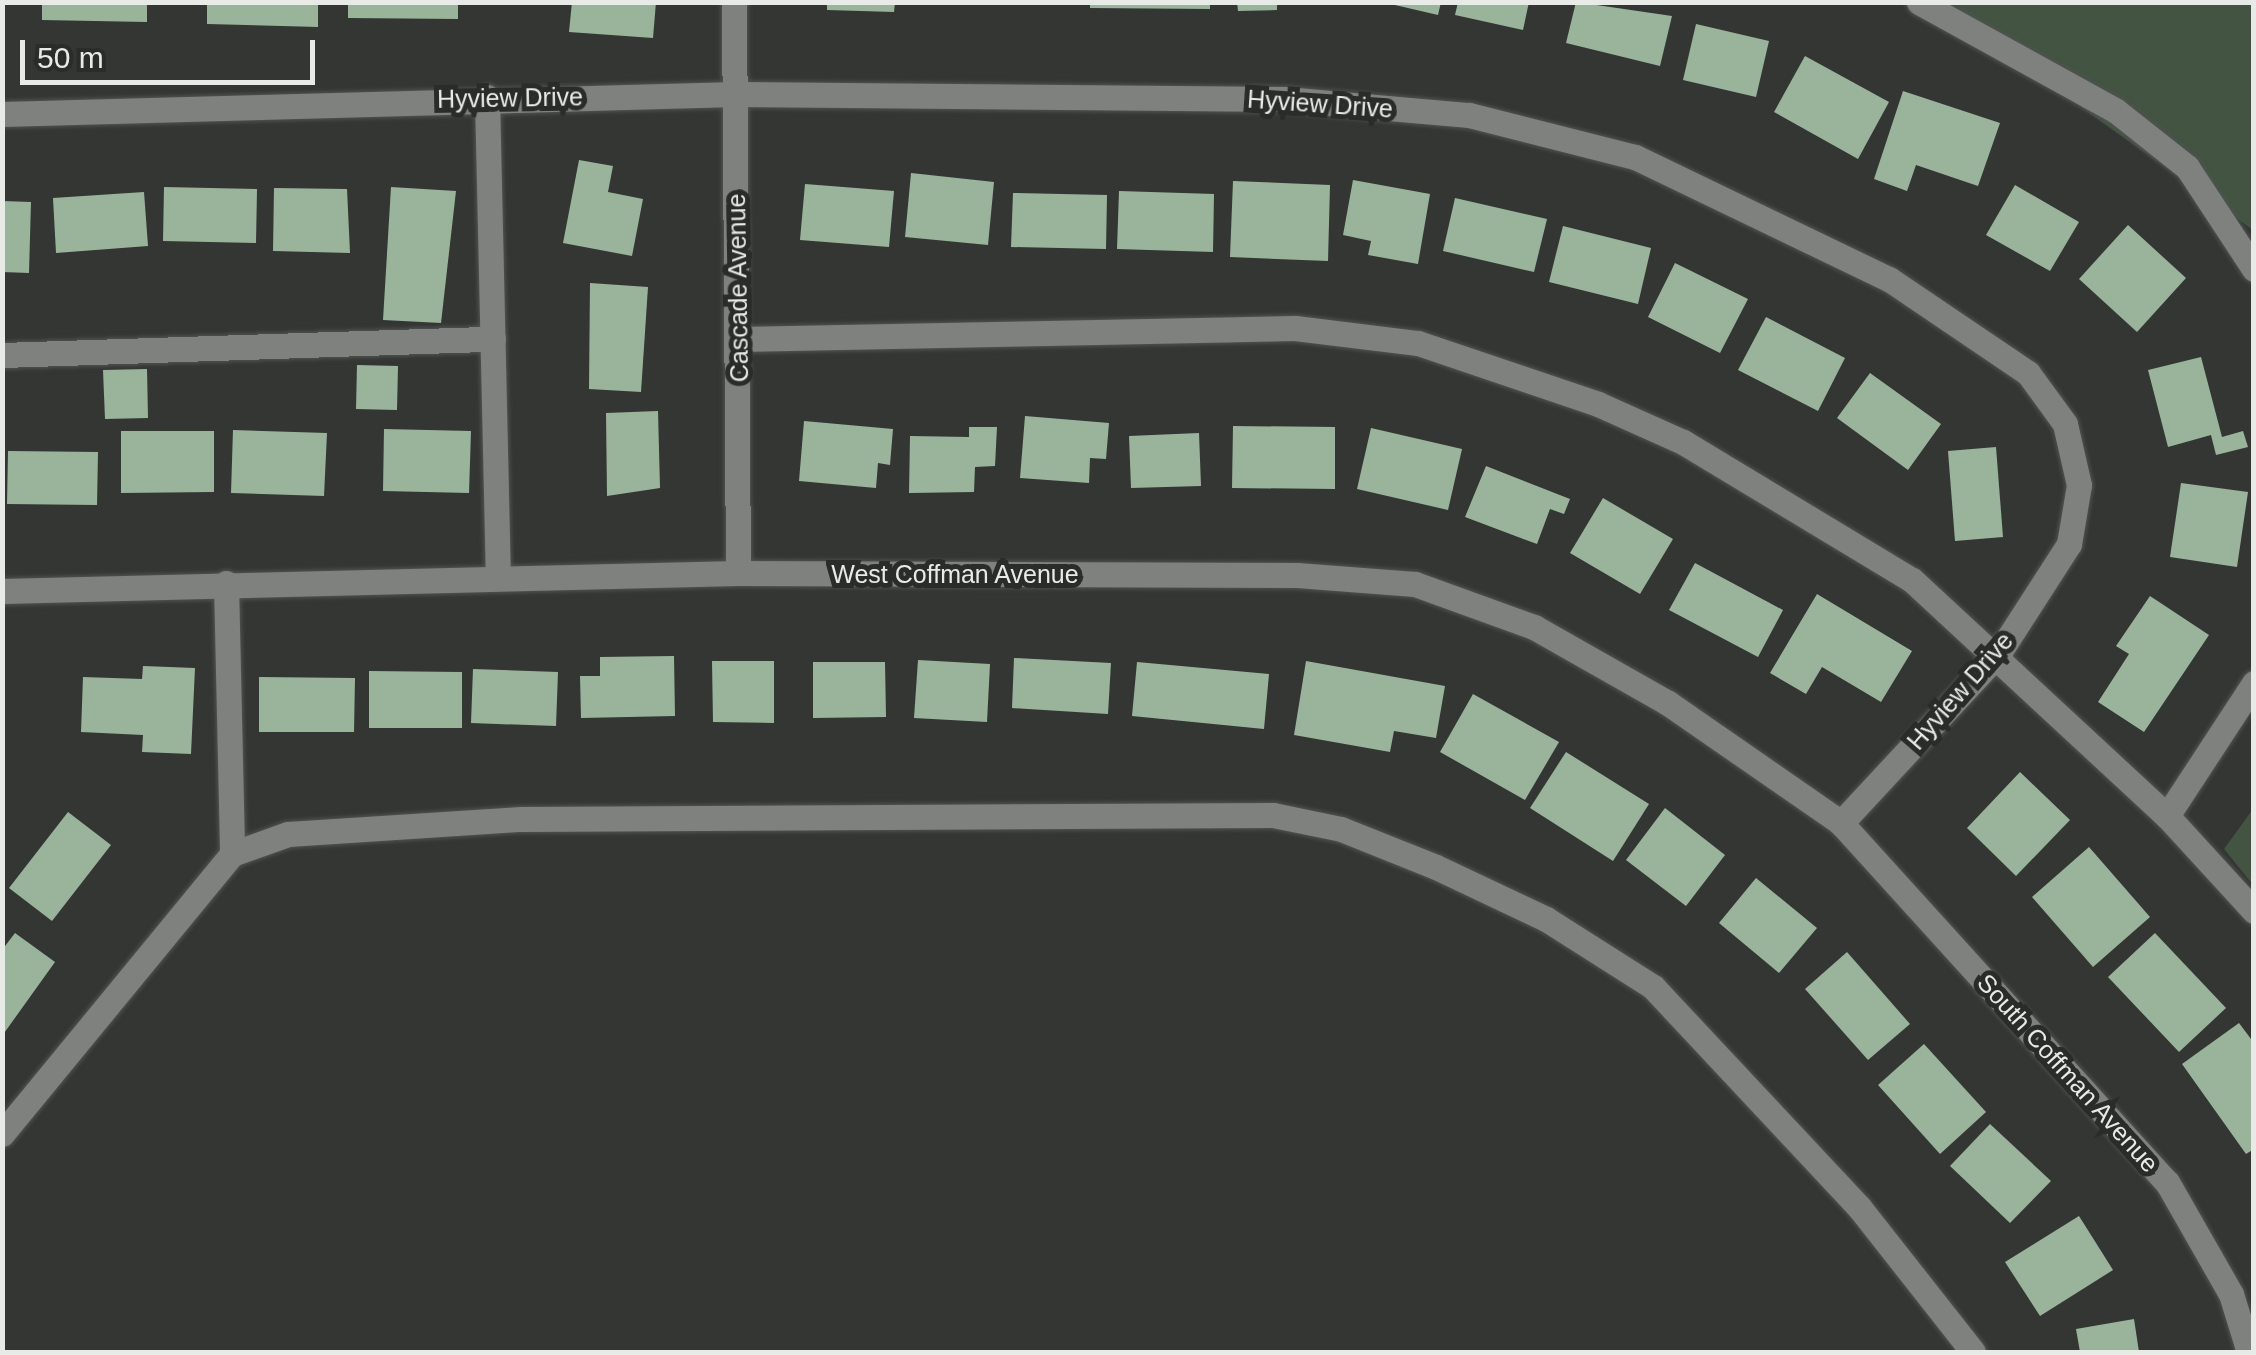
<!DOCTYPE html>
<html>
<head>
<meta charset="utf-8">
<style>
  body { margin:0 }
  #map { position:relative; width:2256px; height:1355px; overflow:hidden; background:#343634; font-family:Helvetica,sans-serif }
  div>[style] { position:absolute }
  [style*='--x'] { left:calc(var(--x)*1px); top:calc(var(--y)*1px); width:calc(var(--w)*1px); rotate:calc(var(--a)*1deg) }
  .green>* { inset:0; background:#435443 }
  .building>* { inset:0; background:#9ab49b }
  .roads { filter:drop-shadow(0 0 2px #515351) drop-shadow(0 0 2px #515351) }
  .minor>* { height:25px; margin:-12.5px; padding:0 12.5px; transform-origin:12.5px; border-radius:12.5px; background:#7f817f }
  span { translate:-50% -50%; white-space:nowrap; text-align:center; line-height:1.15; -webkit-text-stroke:10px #2a2c2a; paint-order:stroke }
  .street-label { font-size:25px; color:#e8eae8 }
  .frame { position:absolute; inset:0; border:5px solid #e8eae8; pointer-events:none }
  .scale { position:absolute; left:20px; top:40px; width:295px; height:45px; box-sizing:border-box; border:5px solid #e8eae8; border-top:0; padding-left:12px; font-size:30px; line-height:35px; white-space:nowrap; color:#e8eae8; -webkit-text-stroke:8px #2a2c2a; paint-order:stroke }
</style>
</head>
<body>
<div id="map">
  <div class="green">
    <i style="clip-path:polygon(1923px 3px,2253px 3px,2253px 230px,2071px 100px)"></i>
    <i style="clip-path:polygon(2253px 809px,2253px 885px,2224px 849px)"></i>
  </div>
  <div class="building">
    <i style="clip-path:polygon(42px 2px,147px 2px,147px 22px,42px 20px)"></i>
    <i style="clip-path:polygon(207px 2px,318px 2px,318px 27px,207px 24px)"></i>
    <i style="clip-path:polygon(348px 2px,458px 2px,458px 19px,348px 18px)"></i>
    <i style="clip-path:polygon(572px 2px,656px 2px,653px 38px,569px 32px)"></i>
    <i style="clip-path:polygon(827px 2px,895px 2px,894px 12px,827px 10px)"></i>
    <i style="clip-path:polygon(1090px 2px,1210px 2px,1210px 9px,1090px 8px)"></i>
    <i style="clip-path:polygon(1237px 2px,1277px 2px,1277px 10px,1238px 11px)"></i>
    <i style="clip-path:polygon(1382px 2px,1441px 2px,1438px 15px)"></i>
    <i style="clip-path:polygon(1458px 2px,1529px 2px,1523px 30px,1455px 15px)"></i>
    <i style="clip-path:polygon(1576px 2px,1672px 16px,1660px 66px,1566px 43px)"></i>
    <i style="clip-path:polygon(1696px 24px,1769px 41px,1756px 97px,1683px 80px)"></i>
    <i style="clip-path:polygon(1805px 56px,1889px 102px,1858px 159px,1774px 112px)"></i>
    <i style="clip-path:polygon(1903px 91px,2000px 123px,1978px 186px,1916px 165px,1907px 191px,1874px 179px)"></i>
    <i style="clip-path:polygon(579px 160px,613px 166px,608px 192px,643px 199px,632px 256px,563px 243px)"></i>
    <i style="clip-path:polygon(911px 173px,994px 182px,988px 245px,905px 237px)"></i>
    <i style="clip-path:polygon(1353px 180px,1430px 194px,1418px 264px,1368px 255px,1371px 241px,1343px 235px)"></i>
    <i style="clip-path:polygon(1233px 181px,1330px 185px,1328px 261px,1230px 257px)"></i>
    <i style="clip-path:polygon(805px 184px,894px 191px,889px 247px,800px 240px)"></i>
    <i style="clip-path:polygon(2015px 185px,2079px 222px,2050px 271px,1986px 235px)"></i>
    <i style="clip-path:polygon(164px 187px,257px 189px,256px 243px,163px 241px)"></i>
    <i style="clip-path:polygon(391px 187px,456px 191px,441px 323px,383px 320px)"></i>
    <i style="clip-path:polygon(274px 188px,347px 189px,350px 253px,273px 251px)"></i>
    <i style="clip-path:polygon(1119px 191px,1214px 194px,1213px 252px,1117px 249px)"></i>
    <i style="clip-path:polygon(144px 192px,148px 246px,56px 253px,53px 198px)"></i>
    <i style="clip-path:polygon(1013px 193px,1107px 195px,1106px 249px,1011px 247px)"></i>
    <i style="clip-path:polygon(1455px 198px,1547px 219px,1534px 272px,1443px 251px)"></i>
    <i style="clip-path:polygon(2px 201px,31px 202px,29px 273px,2px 272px)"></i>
    <i style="clip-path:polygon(2128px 225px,2186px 278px,2137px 332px,2079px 279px)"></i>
    <i style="clip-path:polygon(1563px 226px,1651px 248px,1638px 304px,1549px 282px)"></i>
    <i style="clip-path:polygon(1675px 263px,1748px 299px,1720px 353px,1648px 317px)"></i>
    <i style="clip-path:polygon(590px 283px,648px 287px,641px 392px,589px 389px)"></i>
    <i style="clip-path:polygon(1766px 317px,1845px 358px,1818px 411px,1738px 370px)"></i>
    <i style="clip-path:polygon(2201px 357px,2222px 437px,2243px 431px,2248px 447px,2216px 455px,2211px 435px,2168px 447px,2148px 370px)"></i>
    <i style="clip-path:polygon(357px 365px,398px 366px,397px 410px,356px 409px)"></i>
    <i style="clip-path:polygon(147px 369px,148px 418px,105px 419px,103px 370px)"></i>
    <i style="clip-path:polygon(1870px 373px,1941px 424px,1908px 470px,1837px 418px)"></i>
    <i style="clip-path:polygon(658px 411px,660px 488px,607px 496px,606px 413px)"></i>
    <i style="clip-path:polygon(1025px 416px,1109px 423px,1106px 459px,1090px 458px,1089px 483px,1020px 478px)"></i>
    <i style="clip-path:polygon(804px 421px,893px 429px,890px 465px,878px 463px,876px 488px,799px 481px)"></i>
    <i style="clip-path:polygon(1233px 426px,1335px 427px,1335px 489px,1232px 488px)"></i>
    <i style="clip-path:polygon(969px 427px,997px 427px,995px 466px,975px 467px,974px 492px,909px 493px,910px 436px,969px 437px)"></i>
    <i style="clip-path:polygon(1371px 428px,1462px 449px,1448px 510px,1357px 489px)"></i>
    <i style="clip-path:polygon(384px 429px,471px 431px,469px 493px,383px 491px)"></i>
    <i style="clip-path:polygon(233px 430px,327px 433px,324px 496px,231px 493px)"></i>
    <i style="clip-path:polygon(121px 431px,214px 431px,214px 492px,121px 493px)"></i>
    <i style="clip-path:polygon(1199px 433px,1201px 486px,1131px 488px,1129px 436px)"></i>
    <i style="clip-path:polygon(1996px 447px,2003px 537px,1955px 541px,1948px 451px)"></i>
    <i style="clip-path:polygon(8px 451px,98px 452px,97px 505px,7px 504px)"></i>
    <i style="clip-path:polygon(1486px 466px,1570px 499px,1564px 514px,1550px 509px,1537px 544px,1465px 517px)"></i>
    <i style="clip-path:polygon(2181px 483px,2248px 492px,2237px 567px,2170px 557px)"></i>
    <i style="clip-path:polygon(1603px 498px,1673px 539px,1640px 594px,1570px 553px)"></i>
    <i style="clip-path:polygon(1695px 563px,1783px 610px,1758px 657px,1669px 610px)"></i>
    <i style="clip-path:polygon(1817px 594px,1912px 651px,1881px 702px,1822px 667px,1806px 694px,1770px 673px)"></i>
    <i style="clip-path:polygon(2150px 596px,2209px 635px,2144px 732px,2098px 702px,2129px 654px,2116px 646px)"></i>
    <i style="clip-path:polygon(674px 656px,675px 716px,581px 718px,580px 676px,600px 676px,600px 657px)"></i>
    <i style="clip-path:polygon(1014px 658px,1111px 663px,1108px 714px,1012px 708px)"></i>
    <i style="clip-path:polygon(918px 660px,990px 664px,987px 722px,914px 718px)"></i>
    <i style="clip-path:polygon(712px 661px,774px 661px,774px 723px,713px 722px)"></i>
    <i style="clip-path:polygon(1306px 661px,1445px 686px,1436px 738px,1394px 731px,1390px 752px,1294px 735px)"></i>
    <i style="clip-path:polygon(813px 662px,885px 662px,886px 717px,813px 718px)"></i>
    <i style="clip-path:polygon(1137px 662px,1269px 674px,1264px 729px,1132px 716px)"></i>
    <i style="clip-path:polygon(143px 666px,195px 668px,191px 754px,142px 752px,143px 735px,81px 732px,83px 677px,142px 679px)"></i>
    <i style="clip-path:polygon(473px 669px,558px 672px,556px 726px,471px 723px)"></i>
    <i style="clip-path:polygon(369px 671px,462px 672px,462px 728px,369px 728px)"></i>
    <i style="clip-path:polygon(259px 677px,355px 678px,354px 732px,259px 732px)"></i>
    <i style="clip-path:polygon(1473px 694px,1559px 742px,1525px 800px,1440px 752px)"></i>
    <i style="clip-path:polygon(1566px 752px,1649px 804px,1613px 861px,1530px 808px)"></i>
    <i style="clip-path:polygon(2020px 772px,2070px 820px,2016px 876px,1967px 828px)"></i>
    <i style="clip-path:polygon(1665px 808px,1725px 855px,1686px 906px,1626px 860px)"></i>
    <i style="clip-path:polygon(68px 812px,111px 845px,52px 921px,9px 888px)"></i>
    <i style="clip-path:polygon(2089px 847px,2150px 917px,2093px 967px,2032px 897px)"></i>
    <i style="clip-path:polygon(1756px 878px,1817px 928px,1779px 973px,1719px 923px)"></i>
    <i style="clip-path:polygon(15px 933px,55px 962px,2px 1036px,2px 950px)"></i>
    <i style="clip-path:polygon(2155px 933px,2226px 1008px,2179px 1052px,2108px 977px)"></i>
    <i style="clip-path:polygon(1847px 952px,1910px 1024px,1868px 1060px,1805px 989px)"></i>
    <i style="clip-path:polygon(2239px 1023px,2254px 1043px,2254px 1149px,2246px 1154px,2182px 1064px)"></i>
    <i style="clip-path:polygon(1924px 1044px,1986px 1112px,1940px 1154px,1878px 1085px)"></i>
    <i style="clip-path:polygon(1990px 1124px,2051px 1181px,2010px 1223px,1950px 1166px)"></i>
    <i style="clip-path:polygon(2079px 1216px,2113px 1270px,2040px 1316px,2005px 1262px)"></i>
    <i style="clip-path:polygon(2134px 1319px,2139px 1352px,2080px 1352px,2076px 1329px)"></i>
  </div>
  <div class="roads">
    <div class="minor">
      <i style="--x:734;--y:2;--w:571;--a:89.6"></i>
      <i style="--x:1919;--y:2;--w:224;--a:28.9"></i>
      <i style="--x:2115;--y:110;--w:92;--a:38.4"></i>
      <i style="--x:2187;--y:167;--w:122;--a:56.7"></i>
      <i style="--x:487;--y:97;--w:478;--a:88.7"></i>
      <i style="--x:2;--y:114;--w:734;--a:-1.56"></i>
      <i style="--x:736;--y:94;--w:549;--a:0.52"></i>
      <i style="--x:1285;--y:99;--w:185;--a:5"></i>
      <i style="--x:1469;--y:115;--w:171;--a:14.2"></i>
      <i style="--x:1635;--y:157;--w:282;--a:25.7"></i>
      <i style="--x:1889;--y:279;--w:168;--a:34.1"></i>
      <i style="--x:2028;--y:373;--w:63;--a:54"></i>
      <i style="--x:2065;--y:424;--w:63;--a:77.1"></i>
      <i style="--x:2079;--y:485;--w:60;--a:99.6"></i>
      <i style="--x:2069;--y:544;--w:131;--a:122.8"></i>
      <i style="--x:1998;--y:654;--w:231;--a:132.9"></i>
      <i style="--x:739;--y:339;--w:556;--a:-1.13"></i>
      <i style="--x:1295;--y:328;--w:124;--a:7"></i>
      <i style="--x:1418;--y:343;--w:190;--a:18.7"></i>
      <i style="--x:1598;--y:404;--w:93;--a:24.1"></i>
      <i style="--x:1683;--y:442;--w:267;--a:31.1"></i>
      <i style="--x:1912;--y:580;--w:347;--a:42.8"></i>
      <i style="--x:2167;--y:816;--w:129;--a:47.5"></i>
      <i style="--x:2;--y:355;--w:491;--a:-1.9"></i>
      <i style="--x:226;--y:583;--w:271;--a:88.7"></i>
      <i style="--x:2;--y:591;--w:736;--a:-1.4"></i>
      <i style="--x:738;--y:573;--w:559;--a:0.2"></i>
      <i style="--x:1297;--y:575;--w:118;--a:4.4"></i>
      <i style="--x:1415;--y:584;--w:127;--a:19.9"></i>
      <i style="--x:1534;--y:627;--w:154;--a:29.6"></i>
      <i style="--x:1668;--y:703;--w:211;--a:34.7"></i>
      <i style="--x:1841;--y:823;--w:485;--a:47.8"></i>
      <i style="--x:2167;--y:1182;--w:129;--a:60.3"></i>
      <i style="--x:2231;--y:1294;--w:61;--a:72.8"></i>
      <i style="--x:2167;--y:816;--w:159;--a:-56.8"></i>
      <i style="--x:2;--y:1134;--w:362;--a:-50.6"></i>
      <i style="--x:232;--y:854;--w:59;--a:-19.7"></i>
      <i style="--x:288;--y:834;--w:234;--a:-3.7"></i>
      <i style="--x:522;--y:819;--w:751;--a:-0.31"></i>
      <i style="--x:1273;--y:815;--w:69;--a:11.6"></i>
      <i style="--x:1341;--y:829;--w:102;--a:21.8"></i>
      <i style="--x:1436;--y:867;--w:122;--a:25.3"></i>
      <i style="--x:1546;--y:919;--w:127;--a:32.4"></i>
      <i style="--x:1653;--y:987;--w:301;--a:46.9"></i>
      <i style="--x:1859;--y:1207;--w:184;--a:51.8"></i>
    </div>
  </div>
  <div class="street-label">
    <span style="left:510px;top:98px;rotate:-1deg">Hyview Drive</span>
    <span style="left:1320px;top:104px;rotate:4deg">Hyview Drive</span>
    <span style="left:738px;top:288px;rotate:-91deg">Cascade Avenue</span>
    <span style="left:955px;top:574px">West Coffman Avenue</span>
    <span style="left:1960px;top:691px;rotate:-49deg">Hyview Drive</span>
    <span style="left:2068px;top:1073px;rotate:48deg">South Coffman Avenue</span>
  </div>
  <div class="frame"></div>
  <div class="scale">50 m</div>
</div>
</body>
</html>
